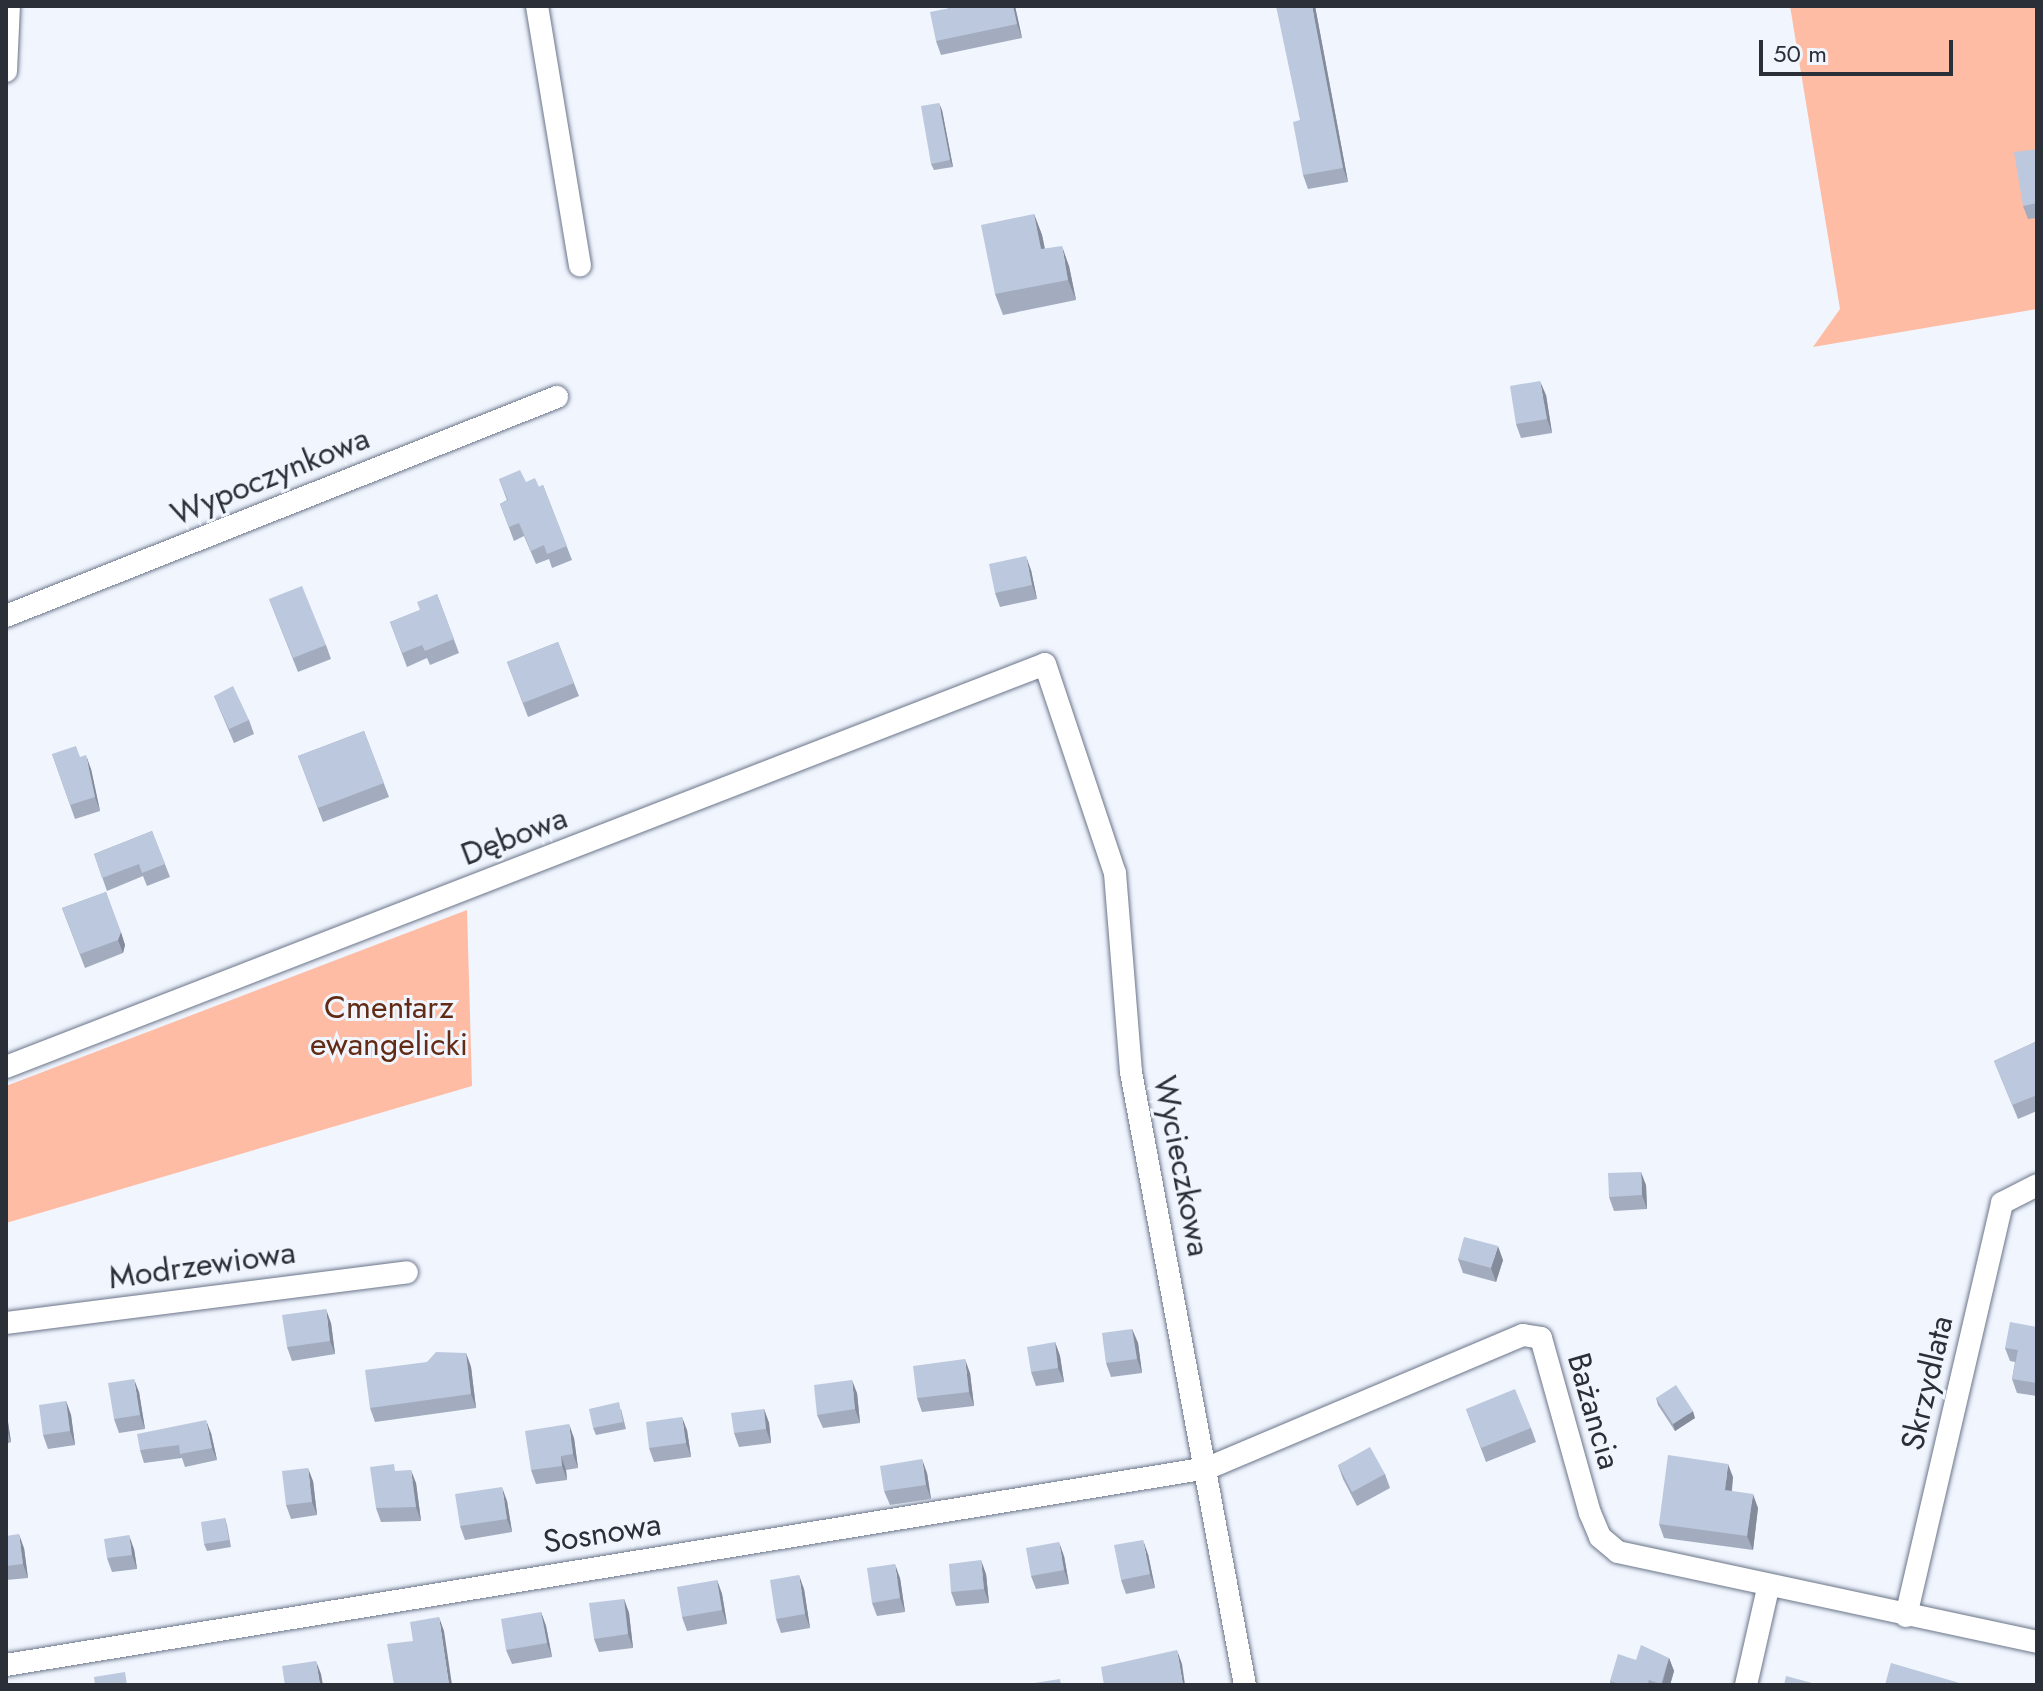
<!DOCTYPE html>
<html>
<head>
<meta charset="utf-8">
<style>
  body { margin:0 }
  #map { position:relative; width:2043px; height:1691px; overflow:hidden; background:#f0f5fe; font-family:Jost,sans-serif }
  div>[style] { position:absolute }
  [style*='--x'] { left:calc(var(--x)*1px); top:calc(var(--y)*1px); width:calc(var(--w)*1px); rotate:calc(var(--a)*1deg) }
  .green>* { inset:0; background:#febca4 }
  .roads { filter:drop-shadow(0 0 2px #6b7589) drop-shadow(0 0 2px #6b7589) }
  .street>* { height:22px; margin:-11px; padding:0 11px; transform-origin:11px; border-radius:11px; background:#fff }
  .wall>* { inset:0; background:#a2acbe }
  .shaded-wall>* { inset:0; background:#848c9b }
  .building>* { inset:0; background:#bcc8dd }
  span { translate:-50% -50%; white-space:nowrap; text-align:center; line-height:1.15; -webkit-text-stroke:6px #f0f5fe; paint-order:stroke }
  .street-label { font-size:32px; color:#2b2f38 }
  .park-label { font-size:32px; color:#632b15 }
  .frame { position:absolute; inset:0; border:8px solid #2b2f38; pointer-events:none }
  .scale { position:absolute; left:1759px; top:40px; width:194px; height:36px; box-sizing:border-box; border:4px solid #2b2f38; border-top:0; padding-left:10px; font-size:24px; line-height:28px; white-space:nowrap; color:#2b2f38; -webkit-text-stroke:6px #f0f5fe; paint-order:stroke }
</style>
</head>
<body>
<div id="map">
  <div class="green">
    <i style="clip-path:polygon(1790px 6px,2037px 6px,2037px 309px,1813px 347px,1840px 309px)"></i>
    <i style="clip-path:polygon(467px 910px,472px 1086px,6px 1223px,6px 1086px)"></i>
  </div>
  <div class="roads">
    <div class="street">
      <i style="--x:537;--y:6;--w:263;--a:80.6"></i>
      <i style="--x:6;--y:71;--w:65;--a:-87.4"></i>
      <i style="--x:6;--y:616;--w:593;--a:-21.68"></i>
      <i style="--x:6;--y:1067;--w:1114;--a:-21.2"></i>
      <i style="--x:1045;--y:664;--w:220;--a:71.5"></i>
      <i style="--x:1115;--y:873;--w:200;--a:85.4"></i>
      <i style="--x:1131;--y:1072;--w:624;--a:79.47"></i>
      <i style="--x:6;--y:1323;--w:404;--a:-7.2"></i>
      <i style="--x:1906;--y:1616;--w:424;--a:-76.9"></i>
      <i style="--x:2002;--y:1203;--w:39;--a:-27"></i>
      <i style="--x:6;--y:1665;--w:1218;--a:-9.31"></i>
      <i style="--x:1208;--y:1468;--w:342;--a:-22.9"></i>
      <i style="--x:1523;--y:1335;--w:18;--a:9"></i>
      <i style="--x:1541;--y:1338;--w:182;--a:74.4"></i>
      <i style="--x:1590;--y:1513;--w:26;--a:67"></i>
      <i style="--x:1600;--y:1537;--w:23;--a:40"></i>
      <i style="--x:1618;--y:1552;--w:429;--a:12.1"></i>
      <i style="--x:1746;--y:1685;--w:99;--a:-77.2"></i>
    </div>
  </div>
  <div class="wall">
    <i style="clip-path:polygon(949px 6px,1015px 6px,1022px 38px,941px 55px,936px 41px)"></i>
    <i style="clip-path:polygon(1315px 6px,1348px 182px,1308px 189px,1303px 175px,1300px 120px)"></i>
    <i style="clip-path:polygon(942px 110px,953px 167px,934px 170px,931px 164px)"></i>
    <i style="clip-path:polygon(2037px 149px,2037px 218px,2028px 219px,2023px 206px)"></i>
    <i style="clip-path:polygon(1034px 214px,1042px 235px,1045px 249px,1069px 266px,1076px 300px,1003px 315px,995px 294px)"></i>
    <i style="clip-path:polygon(1546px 395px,1552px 433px,1521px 438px,1516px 424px)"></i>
    <i style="clip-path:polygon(499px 479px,526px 482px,539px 487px,543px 485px,572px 560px,552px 568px,549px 559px,536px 564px,524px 536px,514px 541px,500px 504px,507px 500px)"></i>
    <i style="clip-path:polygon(1031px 570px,1037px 599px,1000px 607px,995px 593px)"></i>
    <i style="clip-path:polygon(437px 594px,459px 653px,430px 665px,427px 658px,407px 667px,390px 622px,420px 610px)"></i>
    <i style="clip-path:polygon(269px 599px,326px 645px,331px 659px,298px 672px)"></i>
    <i style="clip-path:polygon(558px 642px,579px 696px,528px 717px,507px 662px)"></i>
    <i style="clip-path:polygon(214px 696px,249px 720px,254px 734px,234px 743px)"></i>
    <i style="clip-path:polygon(364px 731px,389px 797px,323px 822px,298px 756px)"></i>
    <i style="clip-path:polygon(52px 754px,80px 757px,91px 769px,100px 811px,75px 819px)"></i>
    <i style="clip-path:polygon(152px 831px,170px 877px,147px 886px,143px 876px,107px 891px,94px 854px)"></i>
    <i style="clip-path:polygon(106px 892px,125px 945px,123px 953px,85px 968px,62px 908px)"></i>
    <i style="clip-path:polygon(2037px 1041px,2037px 1111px,2018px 1119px,1994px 1061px)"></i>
    <i style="clip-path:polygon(1646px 1185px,1647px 1209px,1614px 1211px,1609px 1197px)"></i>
    <i style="clip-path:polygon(1458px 1259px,1503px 1260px,1496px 1282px,1463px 1273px)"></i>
    <i style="clip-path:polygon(331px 1323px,335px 1354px,292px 1361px,287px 1347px)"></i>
    <i style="clip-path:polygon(2037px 1327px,2037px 1396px,2017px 1393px,2012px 1379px,2015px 1362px,2010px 1361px,2005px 1348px)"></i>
    <i style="clip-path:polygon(1132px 1329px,1138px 1343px,1142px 1373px,1111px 1377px,1106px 1363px)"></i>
    <i style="clip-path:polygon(1055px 1342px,1060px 1356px,1064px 1382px,1036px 1386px,1031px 1372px)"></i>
    <i style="clip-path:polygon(466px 1353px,471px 1367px,476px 1408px,375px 1422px,370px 1408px,427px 1362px)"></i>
    <i style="clip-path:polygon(970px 1373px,974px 1406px,922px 1412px,917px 1398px)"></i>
    <i style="clip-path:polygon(139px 1392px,145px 1429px,119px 1433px,114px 1419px)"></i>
    <i style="clip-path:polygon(857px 1393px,860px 1423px,823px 1428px,817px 1415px)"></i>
    <i style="clip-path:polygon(1656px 1398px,1695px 1418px,1675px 1431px,1658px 1405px)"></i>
    <i style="clip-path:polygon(66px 1401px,71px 1415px,75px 1445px,48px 1449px,43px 1435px)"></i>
    <i style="clip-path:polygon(621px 1409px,626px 1429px,596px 1435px,593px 1428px)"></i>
    <i style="clip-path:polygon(764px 1409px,769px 1423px,771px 1443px,739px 1447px,734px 1433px)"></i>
    <i style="clip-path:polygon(1466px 1409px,1531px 1428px,1536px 1442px,1486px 1462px)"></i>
    <i style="clip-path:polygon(6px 1411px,11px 1442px,6px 1444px)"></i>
    <i style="clip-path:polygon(687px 1430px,691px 1457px,654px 1462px,649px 1448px)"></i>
    <i style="clip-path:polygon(211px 1433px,217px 1460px,185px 1467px,182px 1458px,144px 1463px,140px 1450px)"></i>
    <i style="clip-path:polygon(574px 1438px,578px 1468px,566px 1470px,567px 1480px,536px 1484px,531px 1470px)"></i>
    <i style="clip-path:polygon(1338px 1465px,1385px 1474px,1390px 1488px,1357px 1506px,1343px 1479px)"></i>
    <i style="clip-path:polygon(397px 1471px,416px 1483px,421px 1521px,381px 1522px,376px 1508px)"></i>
    <i style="clip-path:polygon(927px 1473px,931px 1499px,890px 1505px,884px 1491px)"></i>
    <i style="clip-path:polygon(1733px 1477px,1732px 1491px,1758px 1508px,1753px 1550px,1664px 1538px,1659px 1524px)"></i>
    <i style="clip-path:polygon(313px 1481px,317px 1515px,291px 1519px,286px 1505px)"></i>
    <i style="clip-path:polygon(507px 1501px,512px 1532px,465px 1540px,460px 1526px)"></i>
    <i style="clip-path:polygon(225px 1518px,227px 1525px,231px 1547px,207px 1551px,204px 1544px)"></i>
    <i style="clip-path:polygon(6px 1536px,24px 1548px,28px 1578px,6px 1580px)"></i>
    <i style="clip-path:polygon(134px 1549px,137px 1569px,112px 1572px,107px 1558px)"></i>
    <i style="clip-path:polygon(1148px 1554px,1155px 1588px,1126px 1594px,1121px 1580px)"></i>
    <i style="clip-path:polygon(1064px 1556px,1069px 1584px,1036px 1589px,1031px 1576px)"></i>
    <i style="clip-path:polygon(986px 1574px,989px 1603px,956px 1606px,951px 1592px)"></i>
    <i style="clip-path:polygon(900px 1578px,905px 1612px,877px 1616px,872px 1603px)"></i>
    <i style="clip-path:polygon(717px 1580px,722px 1594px,727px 1624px,687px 1631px,682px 1617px)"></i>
    <i style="clip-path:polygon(804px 1589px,810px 1628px,781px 1633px,776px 1619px)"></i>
    <i style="clip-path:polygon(624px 1599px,629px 1613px,633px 1648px,599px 1652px,594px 1639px)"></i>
    <i style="clip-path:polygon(541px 1612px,546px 1626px,552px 1657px,512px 1664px,506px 1650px)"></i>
    <i style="clip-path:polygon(1669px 1658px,1674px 1671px,1670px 1685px,1611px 1685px,1610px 1681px,1636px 1660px)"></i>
  </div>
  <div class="shaded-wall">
    <i style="clip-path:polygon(1013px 6px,1015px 6px,1022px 38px,1017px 24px)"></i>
    <i style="clip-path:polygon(1312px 6px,1315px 6px,1348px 182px,1343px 168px)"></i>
    <i style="clip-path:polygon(939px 103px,942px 110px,953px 167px,950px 160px)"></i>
    <i style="clip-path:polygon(1034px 214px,1042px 235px,1049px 270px,1041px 249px)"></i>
    <i style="clip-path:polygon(1062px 246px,1069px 266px,1076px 300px,1068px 280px)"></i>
    <i style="clip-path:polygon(1540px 381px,1546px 395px,1552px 433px,1547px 419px)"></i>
    <i style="clip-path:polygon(1026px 556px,1031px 570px,1037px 599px,1032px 585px)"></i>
    <i style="clip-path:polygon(86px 755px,91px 769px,100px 811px,95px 797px)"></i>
    <i style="clip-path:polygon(121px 932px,125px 945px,123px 953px,118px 940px)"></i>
    <i style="clip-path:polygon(1641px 1172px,1646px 1185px,1647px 1209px,1642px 1195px)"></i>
    <i style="clip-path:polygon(1498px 1246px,1503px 1260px,1496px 1282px,1491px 1268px)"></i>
    <i style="clip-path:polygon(326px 1309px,331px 1323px,335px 1354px,330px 1341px)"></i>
    <i style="clip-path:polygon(1132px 1329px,1138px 1343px,1142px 1373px,1137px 1359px)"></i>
    <i style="clip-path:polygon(1055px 1342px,1060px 1356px,1064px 1382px,1058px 1368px)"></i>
    <i style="clip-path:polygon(466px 1353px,471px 1367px,476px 1408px,471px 1394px)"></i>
    <i style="clip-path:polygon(965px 1359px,970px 1373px,974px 1406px,969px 1392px)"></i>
    <i style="clip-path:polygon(134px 1379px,139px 1392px,145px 1429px,140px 1415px)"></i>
    <i style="clip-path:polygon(852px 1380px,857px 1393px,860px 1423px,855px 1409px)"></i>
    <i style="clip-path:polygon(66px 1401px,71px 1415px,75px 1445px,70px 1431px)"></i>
    <i style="clip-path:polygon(764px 1409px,769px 1423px,771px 1443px,766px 1429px)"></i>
    <i style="clip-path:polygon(6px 1411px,7px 1415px,11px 1442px,6px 1428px)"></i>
    <i style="clip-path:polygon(1693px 1411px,1695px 1418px,1675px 1431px,1673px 1424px)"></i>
    <i style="clip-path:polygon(682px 1417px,687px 1430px,691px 1457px,686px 1443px)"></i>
    <i style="clip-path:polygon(206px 1420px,211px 1433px,217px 1460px,212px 1448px)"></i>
    <i style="clip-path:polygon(569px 1424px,574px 1438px,578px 1468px,573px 1454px)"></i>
    <i style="clip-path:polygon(561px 1456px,566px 1470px,567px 1480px,562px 1466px)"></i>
    <i style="clip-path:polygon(922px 1459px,927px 1473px,931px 1499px,926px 1485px)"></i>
    <i style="clip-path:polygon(1728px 1464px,1733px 1477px,1730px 1504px,1725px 1490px)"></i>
    <i style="clip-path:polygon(308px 1468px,313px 1481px,317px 1515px,312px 1502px)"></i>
    <i style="clip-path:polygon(411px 1470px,416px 1483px,421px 1521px,416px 1507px)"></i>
    <i style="clip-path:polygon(502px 1487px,507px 1501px,512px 1532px,507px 1519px)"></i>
    <i style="clip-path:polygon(1753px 1494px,1758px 1508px,1753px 1550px,1747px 1536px)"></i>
    <i style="clip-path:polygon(19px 1534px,24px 1548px,28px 1578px,23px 1564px)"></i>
    <i style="clip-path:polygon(129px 1535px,134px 1549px,137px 1569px,132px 1555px)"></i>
    <i style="clip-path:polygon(1143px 1540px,1148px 1554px,1155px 1588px,1150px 1574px)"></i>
    <i style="clip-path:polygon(1059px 1542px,1064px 1556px,1069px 1584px,1064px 1570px)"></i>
    <i style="clip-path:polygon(981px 1560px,986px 1574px,989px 1603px,984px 1589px)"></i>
    <i style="clip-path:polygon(895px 1564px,900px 1578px,905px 1612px,900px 1598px)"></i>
    <i style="clip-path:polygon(799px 1575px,804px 1589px,810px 1628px,805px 1614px)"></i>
    <i style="clip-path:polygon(717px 1580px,722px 1594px,727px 1624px,722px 1610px)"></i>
    <i style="clip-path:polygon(624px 1599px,629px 1613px,633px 1648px,628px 1634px)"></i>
    <i style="clip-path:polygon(541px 1612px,546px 1626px,552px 1657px,547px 1643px)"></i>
    <i style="clip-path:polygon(439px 1617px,444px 1631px,452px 1685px,449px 1685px)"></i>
    <i style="clip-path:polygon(1177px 1650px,1182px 1664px,1185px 1685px,1183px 1685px)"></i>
    <i style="clip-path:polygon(1669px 1658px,1674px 1671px,1670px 1685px,1662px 1685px)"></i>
    <i style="clip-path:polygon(316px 1661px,321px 1674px,323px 1685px,320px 1685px)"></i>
  </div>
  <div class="building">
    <i style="clip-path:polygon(949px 6px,1013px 6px,1017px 24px,936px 41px,930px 12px,950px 8px)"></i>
    <i style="clip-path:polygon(1276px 6px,1312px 6px,1343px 168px,1303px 175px,1293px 122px,1300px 120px)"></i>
    <i style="clip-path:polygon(939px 103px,950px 160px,931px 164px,921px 106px)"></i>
    <i style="clip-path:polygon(2037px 149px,2037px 203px,2023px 206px,2014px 152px)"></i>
    <i style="clip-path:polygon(1034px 214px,1041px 249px,1062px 246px,1068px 280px,995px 294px,981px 225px)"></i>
    <i style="clip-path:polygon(1540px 381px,1547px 419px,1516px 424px,1510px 386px)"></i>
    <i style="clip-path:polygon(520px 470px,526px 482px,535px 478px,539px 487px,543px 485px,567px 546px,547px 554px,544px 545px,531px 551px,519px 523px,509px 527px,500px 504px,508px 500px,499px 479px)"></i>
    <i style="clip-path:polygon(1026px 556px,1032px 585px,995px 593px,989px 564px)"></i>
    <i style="clip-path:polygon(302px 586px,326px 645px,293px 658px,269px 599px)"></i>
    <i style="clip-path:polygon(437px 594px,454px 639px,425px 651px,422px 645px,402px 653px,390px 622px,420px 610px,417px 602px)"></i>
    <i style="clip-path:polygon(558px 642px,574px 683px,523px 703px,507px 662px)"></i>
    <i style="clip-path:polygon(233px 686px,249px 720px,229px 729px,214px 696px)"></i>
    <i style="clip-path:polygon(364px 731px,384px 783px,318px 808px,298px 756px)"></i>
    <i style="clip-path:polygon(76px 746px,80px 757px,86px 755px,95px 797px,70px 805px,52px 754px)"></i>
    <i style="clip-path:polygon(152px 831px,165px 864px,142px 873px,139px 864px,102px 878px,94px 854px)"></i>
    <i style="clip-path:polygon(106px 892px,121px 932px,118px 940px,80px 954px,62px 908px)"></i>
    <i style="clip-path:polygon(2037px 1041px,2037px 1077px,2035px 1078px,2037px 1082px,2037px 1095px,2012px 1105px,1994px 1061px)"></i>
    <i style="clip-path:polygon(1641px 1172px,1642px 1195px,1609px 1197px,1608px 1173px)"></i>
    <i style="clip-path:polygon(1464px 1237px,1498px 1246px,1491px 1268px,1458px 1259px)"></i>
    <i style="clip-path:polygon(326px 1309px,330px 1341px,287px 1347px,282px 1315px)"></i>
    <i style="clip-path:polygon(2010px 1322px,2037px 1327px,2037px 1383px,2012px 1379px,2018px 1350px,2005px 1348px)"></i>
    <i style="clip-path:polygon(1132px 1329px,1137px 1359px,1106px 1363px,1102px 1333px)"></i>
    <i style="clip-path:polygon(1055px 1342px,1058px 1368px,1031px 1372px,1027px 1347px)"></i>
    <i style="clip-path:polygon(436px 1352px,466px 1353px,471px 1394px,370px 1408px,365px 1370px,427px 1362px)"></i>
    <i style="clip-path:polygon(965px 1359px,969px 1392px,917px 1398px,913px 1366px)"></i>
    <i style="clip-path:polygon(134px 1379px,140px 1415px,114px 1419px,108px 1383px)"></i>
    <i style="clip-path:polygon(852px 1380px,855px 1409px,817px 1415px,814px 1385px)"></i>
    <i style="clip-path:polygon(1676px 1385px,1693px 1411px,1673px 1424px,1656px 1398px)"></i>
    <i style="clip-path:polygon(1515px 1389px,1531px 1428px,1481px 1448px,1466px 1409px)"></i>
    <i style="clip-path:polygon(66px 1401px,70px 1431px,43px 1435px,39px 1405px)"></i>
    <i style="clip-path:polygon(619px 1402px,623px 1422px,593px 1428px,589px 1409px)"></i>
    <i style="clip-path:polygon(764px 1409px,766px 1429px,734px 1433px,731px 1413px)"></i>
    <i style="clip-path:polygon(682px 1417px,686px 1443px,649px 1448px,646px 1422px)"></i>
    <i style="clip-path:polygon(206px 1420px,212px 1448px,180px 1454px,179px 1445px,140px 1450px,137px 1434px)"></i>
    <i style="clip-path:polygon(569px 1424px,573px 1454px,561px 1456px,562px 1466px,531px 1470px,525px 1431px)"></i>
    <i style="clip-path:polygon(1370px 1447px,1385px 1474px,1352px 1492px,1338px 1465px)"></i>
    <i style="clip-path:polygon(1668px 1455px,1728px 1464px,1725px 1490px,1753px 1494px,1747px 1536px,1659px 1524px)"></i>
    <i style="clip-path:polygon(922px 1459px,926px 1485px,884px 1491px,880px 1466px)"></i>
    <i style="clip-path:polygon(394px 1464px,395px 1471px,411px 1470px,416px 1507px,376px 1508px,370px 1467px)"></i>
    <i style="clip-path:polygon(308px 1468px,312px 1502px,286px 1505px,282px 1471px)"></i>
    <i style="clip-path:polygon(502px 1487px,507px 1519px,460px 1526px,455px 1494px)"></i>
    <i style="clip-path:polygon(225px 1518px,229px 1540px,204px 1544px,201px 1522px)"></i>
    <i style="clip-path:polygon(19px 1534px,23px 1564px,6px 1566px,6px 1536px)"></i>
    <i style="clip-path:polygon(129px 1535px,132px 1555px,107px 1558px,104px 1539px)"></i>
    <i style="clip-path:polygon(1143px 1540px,1150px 1574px,1121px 1580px,1114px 1545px)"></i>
    <i style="clip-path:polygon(1059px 1542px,1064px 1570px,1031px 1576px,1026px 1548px)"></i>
    <i style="clip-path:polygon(981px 1560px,984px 1589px,951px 1592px,949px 1564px)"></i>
    <i style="clip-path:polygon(895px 1564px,900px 1598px,872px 1603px,867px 1568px)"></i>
    <i style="clip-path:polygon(799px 1575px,805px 1614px,776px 1619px,770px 1580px)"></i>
    <i style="clip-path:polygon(717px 1580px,722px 1610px,682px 1617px,677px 1587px)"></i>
    <i style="clip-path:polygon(624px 1599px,628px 1634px,594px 1639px,589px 1603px)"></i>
    <i style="clip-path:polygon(541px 1612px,547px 1643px,506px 1650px,501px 1619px)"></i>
    <i style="clip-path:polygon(439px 1617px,449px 1685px,394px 1685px,387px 1644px,413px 1641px,410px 1622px)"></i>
    <i style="clip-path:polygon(1641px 1645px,1669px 1658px,1661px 1684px,1649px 1680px,1647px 1685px,1621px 1685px,1610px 1681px,1618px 1654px,1636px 1660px)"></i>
    <i style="clip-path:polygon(1177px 1650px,1183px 1685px,1104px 1685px,1101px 1667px)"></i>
    <i style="clip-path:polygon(316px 1661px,320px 1685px,285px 1685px,282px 1666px)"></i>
    <i style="clip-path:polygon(1891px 1663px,1963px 1684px,1963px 1685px,1885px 1685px)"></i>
    <i style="clip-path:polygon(125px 1672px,127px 1685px,95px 1685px,94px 1677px)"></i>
    <i style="clip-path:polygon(1786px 1676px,1812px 1683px,1812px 1685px,1784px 1685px)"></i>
    <i style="clip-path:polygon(1060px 1679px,1061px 1685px,1028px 1685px,1028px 1684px)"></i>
  </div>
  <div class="street-label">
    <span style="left:270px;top:476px;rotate:-22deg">Wypoczynkowa</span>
    <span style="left:514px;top:836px;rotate:-21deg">Dębowa</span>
    <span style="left:1182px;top:1166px;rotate:79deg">Wycieczkowa</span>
    <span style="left:202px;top:1265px;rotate:-8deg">Modrzewiowa</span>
    <span style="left:1927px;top:1383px;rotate:-77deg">Skrzydlata</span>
    <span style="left:1594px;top:1411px;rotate:74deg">Bażancia</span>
    <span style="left:602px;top:1533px;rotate:-9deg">Sosnowa</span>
  </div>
  <div class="park-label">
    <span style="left:389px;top:1026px">Cmentarz<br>ewangelicki</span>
  </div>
  <div class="frame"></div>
  <div class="scale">50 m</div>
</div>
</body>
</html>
